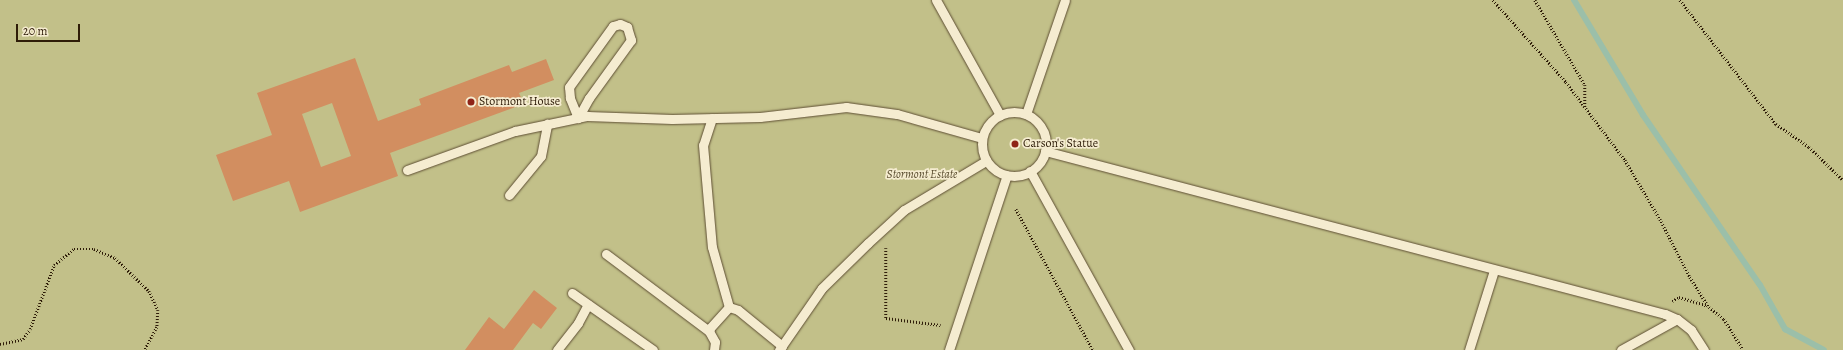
<!DOCTYPE html>
<html>
<head>
<meta charset="utf-8">
<style>
  body { margin:0 }
  #map { position:relative; width:1843px; height:350px; overflow:hidden; background:#f0e2b7; font-family:Alegreya,serif }
  div>[style] { position:absolute }
  [style*='--x'] { left:calc(var(--x)*1px); top:calc(var(--y)*1px); width:calc(var(--w)*1px); rotate:calc(var(--a)*1deg) }
  .green>* { inset:0; background:#c2c089 }
  .stream>* { height:6px; margin:-3px; padding:0 3px; transform-origin:3px; border-radius:3px; background:#9bbfa9 }
  .building>* { inset:0; background:#d28e60 }
  .path>* { height:2.5px; margin-top:-1.25px; transform-origin:0; background:repeating-linear-gradient(90deg,#2e1c08 0 1px,transparent 0 3px) }
  .roads { filter:drop-shadow(0 0 1px #5e4e34) drop-shadow(0 0 1px #5e4e34) }
  .lane>* { height:9px; margin:-4.5px; padding:0 4.5px; transform-origin:4.5px; border-radius:4.5px; background:#f5ecd0 }
  .lane>.ring { margin:-4.5px; padding:0; box-sizing:content-box; background:none; border:9px solid #f5ecd0; border-radius:50% }
  .dots>* { width:11px; height:11px; translate:-50% -50%; box-sizing:border-box; border:2px solid #f5ecd0; border-radius:50% }
  span { translate:-50% -50%; white-space:nowrap; text-align:center; line-height:1.15; -webkit-text-stroke:3.5px #f5ecd0; paint-order:stroke }
  .poi-label { font-size:12px; color:#2e1c08 }
  .left { translate:0 -50%; text-align:left }
  .park-label { font-size:12px; color:#5a4d2f; font-style:italic }
  .scale { position:absolute; left:16px; top:24px; width:64px; height:18px; box-sizing:border-box; border:2px solid #2e1c08; border-top:0; padding-left:5px; font-size:12px; line-height:14px; white-space:nowrap; color:#2e1c08; -webkit-text-stroke:3px #f5ecd0; paint-order:stroke }
</style>
</head>
<body>
<div id="map">
  <div class="green">
    <i style="clip-path:polygon(0 0,1843px 0,1843px 350px,0 350px)"></i>
  </div>
  <div class="stream">
    <i style="--x:1574;--y:0;--w:134;--a:59"></i>
    <i style="--x:1643;--y:115;--w:206;--a:55.5"></i>
    <i style="--x:1760;--y:285;--w:51;--a:60.4"></i>
    <i style="--x:1785;--y:329;--w:44;--a:28.3"></i>
  </div>
  <div class="building">
    <i style="clip-path:polygon(evenodd,355px 58px,378px 121px,421px 105px,419px 99px,509px 65px,512px 72px,546px 59px,554px 80px,519px 93px,524px 104px,390px 153px,398px 176px,300px 212px,289px 181px,233px 201px,216px 155px,272px 135px,257px 93px,355px 58px,332px 103px,351px 156px,321px 167px,302px 114px,332px 103px)"></i>
    <i style="clip-path:polygon(534px 290px,557px 308px,541px 329px,533px 323px,513px 350px,465px 350px,489px 317px,504px 329px)"></i>
  </div>
  <div class="path">
    <i style="--x:1493;--y:0;--w:110;--a:48.3"></i>
    <i style="--x:1566;--y:82;--w:98;--a:52.9"></i>
    <i style="--x:1625;--y:160;--w:69;--a:59.3"></i>
    <i style="--x:1660;--y:219;--w:65;--a:62.7"></i>
    <i style="--x:1690;--y:277;--w:36;--a:58"></i>
    <i style="--x:1709;--y:307;--w:19;--a:39"></i>
    <i style="--x:1724;--y:319;--w:36;--a:58"></i>
    <i style="--x:1535;--y:0;--w:99;--a:59.5"></i>
    <i style="--x:1585;--y:85;--w:22;--a:90"></i>
    <i style="--x:1680;--y:0;--w:157;--a:52.3"></i>
    <i style="--x:1776;--y:124;--w:40;--a:34.9"></i>
    <i style="--x:1809;--y:147;--w:47;--a:44.1"></i>
    <i style="--x:1016;--y:209;--w:161;--a:61.4"></i>
    <i style="--x:886;--y:248;--w:70;--a:90"></i>
    <i style="--x:886;--y:318;--w:55;--a:7.3"></i>
    <i style="--x:1672;--y:301;--w:8;--a:-30"></i>
    <i style="--x:1679;--y:297;--w:30;--a:17"></i>
    <i style="--x:0;--y:344;--w:24;--a:-12"></i>
    <i style="--x:23;--y:339;--w:12;--a:-55"></i>
    <i style="--x:30;--y:329;--w:68;--a:-69.4"></i>
    <i style="--x:54;--y:265;--w:26;--a:-39"></i>
    <i style="--x:74;--y:249;--w:20;--a:0"></i>
    <i style="--x:94;--y:249;--w:23;--a:23"></i>
    <i style="--x:115;--y:258;--w:47;--a:44.1"></i>
    <i style="--x:149;--y:291;--w:21;--a:65"></i>
    <i style="--x:158;--y:310;--w:17;--a:93"></i>
    <i style="--x:157;--y:327;--w:26;--a:118"></i>
  </div>
  <div class="roads">
    <div class="lane">
      <i style="--x:936;--y:0;--w:132;--a:60.9"></i>
      <i style="--x:620;--y:24;--w:8;--a:23"></i>
      <i style="--x:627;--y:27;--w:14;--a:73"></i>
      <i style="--x:631;--y:40;--w:72;--a:125.9"></i>
      <i style="--x:589;--y:98;--w:23;--a:119"></i>
      <i style="--x:578;--y:118;--w:22;--a:-112"></i>
      <i style="--x:570;--y:98;--w:11;--a:-95"></i>
      <i style="--x:569;--y:87;--w:75;--a:-54.2"></i>
      <i style="--x:613;--y:26;--w:7;--a:-16"></i>
      <i class="ring" style="left:982px;top:112px;width:55px;height:55px"></i>
      <i style="--x:1026;--y:114;--w:120;--a:-71.1"></i>
      <i style="--x:712;--y:118;--w:28;--a:108"></i>
      <i style="--x:703;--y:145;--w:102;--a:85"></i>
      <i style="--x:712;--y:247;--w:62;--a:74.2"></i>
      <i style="--x:1045;--y:151;--w:641;--a:14.73"></i>
      <i style="--x:1665;--y:314;--w:13;--a:23"></i>
      <i style="--x:1677;--y:319;--w:18;--a:38"></i>
      <i style="--x:1691;--y:330;--w:24;--a:57"></i>
      <i style="--x:407;--y:170;--w:115;--a:-19.9"></i>
      <i style="--x:515;--y:131;--w:74;--a:-11.8"></i>
      <i style="--x:587;--y:116;--w:85;--a:2"></i>
      <i style="--x:672;--y:119;--w:88;--a:-1.3"></i>
      <i style="--x:760;--y:117;--w:87;--a:-6.6"></i>
      <i style="--x:846;--y:107;--w:51;--a:7.8"></i>
      <i style="--x:897;--y:114;--w:88;--a:15.8"></i>
      <i style="--x:1030;--y:171;--w:205;--a:61.1"></i>
      <i style="--x:509;--y:195;--w:50;--a:-50.6"></i>
      <i style="--x:541;--y:156;--w:33;--a:-79"></i>
      <i style="--x:606;--y:254;--w:129;--a:36.8"></i>
      <i style="--x:572;--y:293;--w:99;--a:35.1"></i>
      <i style="--x:557;--y:350;--w:34;--a:-52"></i>
      <i style="--x:578;--y:323;--w:21;--a:-62"></i>
      <i style="--x:714;--y:350;--w:8;--a:-83"></i>
      <i style="--x:715;--y:342;--w:13;--a:-119"></i>
      <i style="--x:709;--y:331;--w:3;--a:-72"></i>
      <i style="--x:710;--y:328;--w:28;--a:-48"></i>
      <i style="--x:729;--y:307;--w:9;--a:18"></i>
      <i style="--x:738;--y:310;--w:57;--a:39.3"></i>
      <i style="--x:779;--y:350;--w:75;--a:-55.3"></i>
      <i style="--x:822;--y:288;--w:64;--a:-44.4"></i>
      <i style="--x:868;--y:243;--w:49;--a:-42.5"></i>
      <i style="--x:904;--y:210;--w:96;--a:-30.9"></i>
      <i style="--x:949;--y:350;--w:184;--a:-71.7"></i>
      <i style="--x:1469;--y:350;--w:84;--a:-72.6"></i>
      <i style="--x:1621;--y:350;--w:64;--a:-29"></i>
    </div>
  </div>
  <div class="dots">
    <i style="left:471px;top:102px;background:#8f2418"></i>
    <i style="left:1015px;top:144px;background:#8f2418"></i>
  </div>
  <div class="poi-label">
    <span class="left" style="left:479px;top:102px">Stormont House</span>
    <span class="left" style="left:1023px;top:144px">Carson's Statue</span>
  </div>
  <div class="park-label">
    <span style="left:922px;top:175px">Stormont Estate</span>
  </div>
  <div class="scale">20 m</div>
</div>
</body>
</html>
